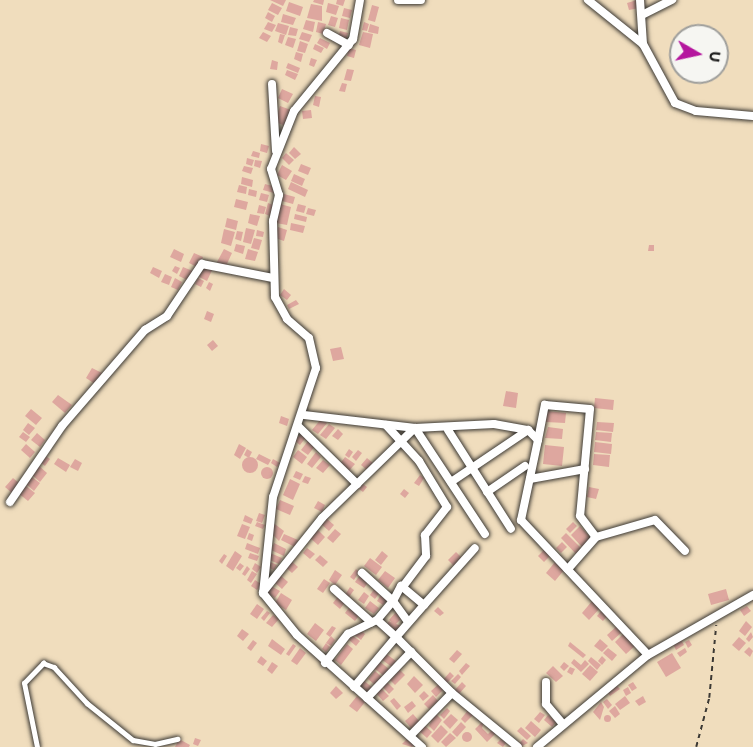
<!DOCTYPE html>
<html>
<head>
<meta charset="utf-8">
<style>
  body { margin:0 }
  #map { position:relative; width:753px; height:747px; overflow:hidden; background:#f0ddbd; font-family:Itim,sans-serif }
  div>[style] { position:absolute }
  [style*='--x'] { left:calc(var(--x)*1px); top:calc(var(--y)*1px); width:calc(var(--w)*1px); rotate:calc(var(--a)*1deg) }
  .building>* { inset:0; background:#dea79f }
  .round { border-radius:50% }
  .path>* { height:1.5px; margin-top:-0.75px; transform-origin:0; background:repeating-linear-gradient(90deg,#3c3934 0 4.5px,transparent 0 9px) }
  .roads { filter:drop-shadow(0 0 2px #3c3934) drop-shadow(0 0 2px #3c3934) }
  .service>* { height:4.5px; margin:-2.25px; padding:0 2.25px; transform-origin:2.25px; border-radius:2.25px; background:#fff }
  .minor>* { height:8px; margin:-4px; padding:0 4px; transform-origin:4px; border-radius:4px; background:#fff }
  span { translate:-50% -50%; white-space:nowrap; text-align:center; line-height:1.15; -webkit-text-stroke:6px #f6f6f2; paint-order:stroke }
  .north { position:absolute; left:669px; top:24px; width:60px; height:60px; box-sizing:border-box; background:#f6f6f2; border:2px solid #9f9f9c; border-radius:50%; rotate:99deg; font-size:16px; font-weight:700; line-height:24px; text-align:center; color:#1c1c1c }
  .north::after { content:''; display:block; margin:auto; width:21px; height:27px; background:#b5179e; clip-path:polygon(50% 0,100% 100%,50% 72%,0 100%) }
</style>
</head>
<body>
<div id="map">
  <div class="building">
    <i style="clip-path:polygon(270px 0,286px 0,283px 6px)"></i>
    <i style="clip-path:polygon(314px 0,324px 0,323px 5px,313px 2px)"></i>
    <i style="clip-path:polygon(337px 0,345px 0,343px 6px,336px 4px)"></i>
    <i style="clip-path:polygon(637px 0,639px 8px,629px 10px,627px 3px)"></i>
    <i style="clip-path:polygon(289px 2px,303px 7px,300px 16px,286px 11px)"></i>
    <i style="clip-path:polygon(272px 3px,282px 8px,278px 15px,268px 10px)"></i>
    <i style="clip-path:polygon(328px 3px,339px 6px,336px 15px,326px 12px)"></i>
    <i style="clip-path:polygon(311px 4px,322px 6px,322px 21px,307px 18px)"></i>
    <i style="clip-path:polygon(372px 5px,379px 7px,375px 22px,368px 20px)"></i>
    <i style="clip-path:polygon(344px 8px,352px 10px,350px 18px,342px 16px)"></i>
    <i style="clip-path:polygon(268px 12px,275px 16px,272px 22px,265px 18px)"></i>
    <i style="clip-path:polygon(283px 14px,296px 18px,293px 25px,281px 22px)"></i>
    <i style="clip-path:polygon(331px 16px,338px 18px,335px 27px,328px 25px)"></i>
    <i style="clip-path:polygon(341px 18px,349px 20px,347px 30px,339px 28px)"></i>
    <i style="clip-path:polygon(306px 20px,315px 22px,313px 32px,303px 29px)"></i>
    <i style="clip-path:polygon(268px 22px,276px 25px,272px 32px,264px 29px)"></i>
    <i style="clip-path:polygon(318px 22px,326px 24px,323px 34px,316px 32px)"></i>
    <i style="clip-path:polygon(364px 22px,369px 24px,367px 31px,362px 30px)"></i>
    <i style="clip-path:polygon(278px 23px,289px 26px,286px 35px,275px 31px)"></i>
    <i style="clip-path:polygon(370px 24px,379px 27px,378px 34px,368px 32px)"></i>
    <i style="clip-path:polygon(290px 27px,298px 29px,296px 36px,288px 35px)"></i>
    <i style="clip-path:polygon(340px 31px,348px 33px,346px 40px,338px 38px)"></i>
    <i style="clip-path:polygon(263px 32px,271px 36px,267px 42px,259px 38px)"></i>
    <i style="clip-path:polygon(302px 32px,312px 35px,309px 42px,299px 39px)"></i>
    <i style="clip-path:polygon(363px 32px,373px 34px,370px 48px,359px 45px)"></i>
    <i style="clip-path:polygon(280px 34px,285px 35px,282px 44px,278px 42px)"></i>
    <i style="clip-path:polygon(288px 37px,296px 39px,293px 48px,285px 45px)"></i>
    <i style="clip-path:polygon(320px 38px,330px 43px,327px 49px,317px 43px)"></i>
    <i style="clip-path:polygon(300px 41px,308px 44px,305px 53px,297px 51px)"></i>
    <i style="clip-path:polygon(315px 44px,324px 48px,321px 53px,313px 49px)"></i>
    <i style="clip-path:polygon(349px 48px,356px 50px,354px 58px,347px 56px)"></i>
    <i style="clip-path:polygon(296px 52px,303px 54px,301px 62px,294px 59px)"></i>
    <i style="clip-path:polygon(311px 58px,317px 60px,314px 67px,309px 65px)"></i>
    <i style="clip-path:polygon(272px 60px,278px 62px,277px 70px,270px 69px)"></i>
    <i style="clip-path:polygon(288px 63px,300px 68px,298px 73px,286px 68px)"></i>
    <i style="clip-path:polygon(347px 69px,354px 70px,351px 81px,344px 80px)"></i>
    <i style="clip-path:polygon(287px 70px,298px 74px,295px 80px,285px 75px)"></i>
    <i style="clip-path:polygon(342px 83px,347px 84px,345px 92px,339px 91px)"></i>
    <i style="clip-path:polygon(282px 89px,293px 94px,288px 103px,278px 98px)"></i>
    <i style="clip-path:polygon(315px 96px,321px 97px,319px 107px,313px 105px)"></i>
    <i style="clip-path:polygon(280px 106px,291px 110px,286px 126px,275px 122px)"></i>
    <i style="clip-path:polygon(311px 110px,312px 118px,303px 119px,302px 111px)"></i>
    <i style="clip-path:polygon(261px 144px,269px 146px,267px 153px,260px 151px)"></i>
    <i style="clip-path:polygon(294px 147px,301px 154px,295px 159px,289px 153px)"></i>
    <i style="clip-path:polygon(253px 151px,260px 153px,259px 158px,251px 156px)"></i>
    <i style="clip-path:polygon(286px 153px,294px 160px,289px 165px,282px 158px)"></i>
    <i style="clip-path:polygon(247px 158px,254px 160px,252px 166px,246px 164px)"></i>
    <i style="clip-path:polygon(255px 160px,262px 161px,260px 168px,254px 166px)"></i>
    <i style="clip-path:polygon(301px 164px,311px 168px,308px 175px,298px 171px)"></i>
    <i style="clip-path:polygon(282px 165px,292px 171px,286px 180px,277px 175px)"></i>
    <i style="clip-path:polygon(244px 166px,253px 168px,251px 174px,242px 171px)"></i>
    <i style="clip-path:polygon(294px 174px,305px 179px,302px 186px,291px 181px)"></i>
    <i style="clip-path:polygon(242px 177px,253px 180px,252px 187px,241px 184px)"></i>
    <i style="clip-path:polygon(291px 182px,308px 190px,305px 197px,288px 189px)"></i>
    <i style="clip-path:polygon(265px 184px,276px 187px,274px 193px,263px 190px)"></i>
    <i style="clip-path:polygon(239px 185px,247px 187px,246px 194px,237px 192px)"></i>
    <i style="clip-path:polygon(249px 189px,257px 191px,256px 197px,248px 195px)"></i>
    <i style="clip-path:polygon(261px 193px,269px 195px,267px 202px,259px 200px)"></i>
    <i style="clip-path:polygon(284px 194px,295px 197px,293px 204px,282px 201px)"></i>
    <i style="clip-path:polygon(236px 199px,248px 202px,246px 210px,234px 207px)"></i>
    <i style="clip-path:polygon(268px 203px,273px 205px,270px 216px,265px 214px)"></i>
    <i style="clip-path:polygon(280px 204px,291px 207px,287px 225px,276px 223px)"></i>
    <i style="clip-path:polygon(298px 204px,306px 206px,304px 213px,296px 211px)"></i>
    <i style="clip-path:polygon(259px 205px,266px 207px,264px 214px,257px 213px)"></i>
    <i style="clip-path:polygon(308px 208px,316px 210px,314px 216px,306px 214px)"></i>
    <i style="clip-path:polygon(250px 214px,260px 216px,257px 226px,248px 223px)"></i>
    <i style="clip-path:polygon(295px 214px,307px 217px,306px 222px,294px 219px)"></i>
    <i style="clip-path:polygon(227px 218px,238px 221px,236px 230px,225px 227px)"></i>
    <i style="clip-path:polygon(291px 223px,305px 226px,303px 233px,290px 230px)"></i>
    <i style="clip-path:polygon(278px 227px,287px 230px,284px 241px,275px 238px)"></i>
    <i style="clip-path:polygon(246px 228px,255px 230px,251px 244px,243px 242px)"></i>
    <i style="clip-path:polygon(224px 229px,235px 232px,231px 246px,221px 243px)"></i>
    <i style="clip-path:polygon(257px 230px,264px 232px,263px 237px,256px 236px)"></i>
    <i style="clip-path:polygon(237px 231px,243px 232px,241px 241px,235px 239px)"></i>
    <i style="clip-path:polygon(254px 238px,262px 240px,259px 250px,251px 248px)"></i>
    <i style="clip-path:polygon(236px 244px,245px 246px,243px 254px,234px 251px)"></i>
    <i style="clip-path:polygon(649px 245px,654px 245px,654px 251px,648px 251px)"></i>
    <i style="clip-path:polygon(174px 249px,184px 254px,181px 262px,170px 257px)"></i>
    <i style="clip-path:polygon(224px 249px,232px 253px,226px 266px,217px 262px)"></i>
    <i style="clip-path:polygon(248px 249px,258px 252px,255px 261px,245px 259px)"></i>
    <i style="clip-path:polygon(194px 253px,203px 257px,199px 268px,189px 263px)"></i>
    <i style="clip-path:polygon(205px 264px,213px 268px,207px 281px,199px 277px)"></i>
    <i style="clip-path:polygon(175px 266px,180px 268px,177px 274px,172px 271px)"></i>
    <i style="clip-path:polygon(153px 267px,162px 271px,159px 278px,150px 273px)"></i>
    <i style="clip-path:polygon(183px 267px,195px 272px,191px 282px,179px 276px)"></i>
    <i style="clip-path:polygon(165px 274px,172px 277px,169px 285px,161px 282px)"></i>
    <i style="clip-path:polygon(175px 278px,182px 282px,178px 290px,171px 287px)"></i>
    <i style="clip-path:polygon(198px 278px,204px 281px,201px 287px,195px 284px)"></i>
    <i style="clip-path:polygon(209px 282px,213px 284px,210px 291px,206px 288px)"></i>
    <i style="clip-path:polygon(284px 289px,291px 295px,287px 300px,280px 295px)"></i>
    <i style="clip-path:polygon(296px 300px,299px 304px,289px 309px,287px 305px)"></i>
    <i style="clip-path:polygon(207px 311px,214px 314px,211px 322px,204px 319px)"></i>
    <i style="clip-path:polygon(213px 340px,218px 346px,212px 351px,207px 345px)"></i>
    <i style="clip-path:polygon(341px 347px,344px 359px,333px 361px,330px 349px)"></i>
    <i style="clip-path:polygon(92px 368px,102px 373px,95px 384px,86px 378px)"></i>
    <i style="clip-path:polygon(506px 391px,518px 393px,516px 408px,503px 406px)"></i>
    <i style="clip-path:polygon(58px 395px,72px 405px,65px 413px,52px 402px)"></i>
    <i style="clip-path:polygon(595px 398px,614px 400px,613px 410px,594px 408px)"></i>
    <i style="clip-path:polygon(31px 409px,42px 418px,36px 425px,25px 416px)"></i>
    <i style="clip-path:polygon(547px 411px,566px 413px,565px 423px,546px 422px)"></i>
    <i style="clip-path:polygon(281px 416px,289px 419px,287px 426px,279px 423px)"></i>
    <i style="clip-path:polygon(321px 419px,327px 423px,318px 434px,312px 430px)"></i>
    <i style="clip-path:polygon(597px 422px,614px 423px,613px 432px,596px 430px)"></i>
    <i style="clip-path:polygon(28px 423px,35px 428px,29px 435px,23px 430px)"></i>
    <i style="clip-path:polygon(329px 424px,335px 428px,326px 439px,320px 435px)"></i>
    <i style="clip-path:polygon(548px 427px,563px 429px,562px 439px,545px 438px)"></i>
    <i style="clip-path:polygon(338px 429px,343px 434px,338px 440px,332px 436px)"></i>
    <i style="clip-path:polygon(23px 432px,30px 437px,26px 442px,19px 437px)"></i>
    <i style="clip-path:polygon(302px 432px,307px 436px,300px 445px,295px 441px)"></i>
    <i style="clip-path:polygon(596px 432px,612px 433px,611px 442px,595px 440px)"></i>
    <i style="clip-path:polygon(37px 433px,45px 440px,40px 447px,31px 440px)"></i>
    <i style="clip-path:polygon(308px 441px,315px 446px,308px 455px,301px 450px)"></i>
    <i style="clip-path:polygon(595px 442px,612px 444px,611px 454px,594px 452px)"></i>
    <i style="clip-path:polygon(26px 444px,35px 452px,30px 458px,21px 450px)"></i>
    <i style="clip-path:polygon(239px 444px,246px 448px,240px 459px,234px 455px)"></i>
    <i style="clip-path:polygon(545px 445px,564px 447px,562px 466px,543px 464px)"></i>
    <i style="clip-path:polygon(247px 449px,252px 452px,249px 458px,244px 455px)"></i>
    <i style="clip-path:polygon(349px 449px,353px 452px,349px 458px,345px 455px)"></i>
    <i style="clip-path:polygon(298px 450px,307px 457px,302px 464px,293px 457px)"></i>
    <i style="clip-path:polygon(358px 450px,362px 453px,356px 461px,352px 457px)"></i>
    <i style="clip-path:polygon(316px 452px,321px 457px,312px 468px,307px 464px)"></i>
    <i style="clip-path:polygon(259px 454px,271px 460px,268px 465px,256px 459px)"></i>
    <i style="clip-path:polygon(594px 454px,610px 455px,609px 467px,593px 465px)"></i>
    <i style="clip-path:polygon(44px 455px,50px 459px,45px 466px,39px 461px)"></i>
    <i class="round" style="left:242px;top:457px;width:16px;height:16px"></i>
    <i style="clip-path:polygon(345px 457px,355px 464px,348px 472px,339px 465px)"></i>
    <i style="clip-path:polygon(58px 458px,70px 465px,66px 472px,54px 464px)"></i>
    <i style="clip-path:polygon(367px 458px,374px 464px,368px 471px,361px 465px)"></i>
    <i style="clip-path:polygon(75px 459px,82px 463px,78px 471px,70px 467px)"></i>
    <i style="clip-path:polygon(273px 459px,280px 463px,277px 467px,271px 463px)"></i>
    <i style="clip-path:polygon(323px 460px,330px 465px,323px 473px,316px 468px)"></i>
    <i style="clip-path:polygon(39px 466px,47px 473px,40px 482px,32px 475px)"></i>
    <i class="round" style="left:261px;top:467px;width:12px;height:12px"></i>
    <i style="clip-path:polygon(296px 471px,303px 474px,300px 480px,293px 477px)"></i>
    <i style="clip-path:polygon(420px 475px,424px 478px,419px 486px,414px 483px)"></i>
    <i style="clip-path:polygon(305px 476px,311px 478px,308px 484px,302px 482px)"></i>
    <i style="clip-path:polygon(32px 477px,40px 483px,34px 491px,26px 484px)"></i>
    <i style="clip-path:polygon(13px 478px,20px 484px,12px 493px,5px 487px)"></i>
    <i style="clip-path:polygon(290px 479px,300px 484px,293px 500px,283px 495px)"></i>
    <i style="clip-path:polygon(363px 484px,367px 487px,363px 492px,359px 489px)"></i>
    <i style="clip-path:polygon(25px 485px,35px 493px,28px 501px,18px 493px)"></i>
    <i style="clip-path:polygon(589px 487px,599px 489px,596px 499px,587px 497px)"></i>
    <i style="clip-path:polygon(404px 489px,409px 493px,405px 498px,400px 494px)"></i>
    <i style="clip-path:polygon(280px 500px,294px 506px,290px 515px,276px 509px)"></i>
    <i style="clip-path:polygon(318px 501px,325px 505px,322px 512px,314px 508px)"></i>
    <i style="clip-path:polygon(259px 513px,265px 515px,262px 523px,256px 521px)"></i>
    <i style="clip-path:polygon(245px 515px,253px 519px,251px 524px,243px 521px)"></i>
    <i style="clip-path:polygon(326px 518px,334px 525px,329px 531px,321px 524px)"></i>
    <i style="clip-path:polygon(257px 522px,265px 525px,263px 529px,255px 526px)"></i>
    <i style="clip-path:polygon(272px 522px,284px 531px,279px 541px,268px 530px)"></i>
    <i style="clip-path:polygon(573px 522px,577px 526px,570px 533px,566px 529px)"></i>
    <i style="clip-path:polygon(242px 524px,250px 527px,245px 539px,237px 536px)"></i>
    <i style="clip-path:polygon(580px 526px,591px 538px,582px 547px,571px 535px)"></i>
    <i style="clip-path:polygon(317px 529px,325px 537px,318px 545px,309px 537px)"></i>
    <i style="clip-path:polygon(335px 529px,341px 534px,333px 543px,327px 538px)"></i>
    <i style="clip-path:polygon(249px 533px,254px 535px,252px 541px,247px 539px)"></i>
    <i style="clip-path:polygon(566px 533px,582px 549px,576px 554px,561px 538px)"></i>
    <i style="clip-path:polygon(284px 534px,298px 540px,295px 547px,281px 540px)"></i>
    <i style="clip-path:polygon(562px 542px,567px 547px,561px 553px,556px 548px)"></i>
    <i style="clip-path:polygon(247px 543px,260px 548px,258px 554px,245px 549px)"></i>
    <i style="clip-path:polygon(274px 543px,286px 549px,284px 556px,271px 550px)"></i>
    <i style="clip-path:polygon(307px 548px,315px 554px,310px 559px,303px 553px)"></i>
    <i style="clip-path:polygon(544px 550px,550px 556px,544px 562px,538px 556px)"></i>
    <i style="clip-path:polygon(235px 551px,242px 556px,233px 571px,226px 566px)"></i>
    <i style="clip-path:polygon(382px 551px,388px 556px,381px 565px,375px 560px)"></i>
    <i style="clip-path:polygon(456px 552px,464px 560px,456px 568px,448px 560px)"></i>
    <i style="clip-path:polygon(250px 553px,259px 556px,257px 561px,248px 558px)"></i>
    <i style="clip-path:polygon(270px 553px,282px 558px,279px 564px,267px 559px)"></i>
    <i style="clip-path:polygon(224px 554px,227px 556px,222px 564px,219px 561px)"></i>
    <i style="clip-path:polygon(320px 555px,328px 562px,323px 567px,315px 560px)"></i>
    <i style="clip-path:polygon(370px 558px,382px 567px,376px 575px,364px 566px)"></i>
    <i style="clip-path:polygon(289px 559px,298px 567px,292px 573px,283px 565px)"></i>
    <i style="clip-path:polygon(268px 561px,277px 565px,274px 570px,265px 566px)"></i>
    <i style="clip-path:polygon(555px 562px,564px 570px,555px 581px,546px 573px)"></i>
    <i style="clip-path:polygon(240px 563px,244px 566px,240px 571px,236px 568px)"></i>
    <i style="clip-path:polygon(255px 563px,261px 567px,257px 573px,252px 569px)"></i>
    <i style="clip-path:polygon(247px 566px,250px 569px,245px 576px,242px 574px)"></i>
    <i style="clip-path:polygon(356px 569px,359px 572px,354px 580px,350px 577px)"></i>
    <i style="clip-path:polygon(335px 570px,342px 575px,335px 585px,329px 580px)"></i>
    <i style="clip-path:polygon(252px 571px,257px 574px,251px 583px,247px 580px)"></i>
    <i style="clip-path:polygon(385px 571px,395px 578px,388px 588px,378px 580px)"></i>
    <i style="clip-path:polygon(279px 574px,288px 582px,282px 589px,273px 581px)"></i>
    <i style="clip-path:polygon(360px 575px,369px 581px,364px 588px,355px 582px)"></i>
    <i style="clip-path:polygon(324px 579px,330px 583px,323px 593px,317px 589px)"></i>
    <i style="clip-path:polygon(255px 580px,261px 584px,257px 590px,251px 586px)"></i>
    <i style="clip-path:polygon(271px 586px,280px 591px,275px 598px,267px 593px)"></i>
    <i style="clip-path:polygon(350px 587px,354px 590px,349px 597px,345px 595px)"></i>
    <i style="clip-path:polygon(375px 588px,380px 592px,375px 599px,370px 595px)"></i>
    <i style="clip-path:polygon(726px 589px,729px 600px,711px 605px,708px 594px)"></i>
    <i style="clip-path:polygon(364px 592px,369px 596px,364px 604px,358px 600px)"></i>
    <i style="clip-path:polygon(281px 593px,292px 600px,286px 610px,275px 603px)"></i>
    <i style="clip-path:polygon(382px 593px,389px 597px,383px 605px,377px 601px)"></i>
    <i style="clip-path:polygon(339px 595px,346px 601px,340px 609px,333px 603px)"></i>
    <i style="clip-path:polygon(593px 600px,601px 607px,589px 620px,582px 613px)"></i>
    <i style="clip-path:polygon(370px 601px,379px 608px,374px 614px,365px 608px)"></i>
    <i style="clip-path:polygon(257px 604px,264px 609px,257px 619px,250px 614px)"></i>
    <i style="clip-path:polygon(351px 605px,361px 613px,355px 621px,345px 613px)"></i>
    <i style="clip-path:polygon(747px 606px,751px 611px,744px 616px,740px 610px)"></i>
    <i style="clip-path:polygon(438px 607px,444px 613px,440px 616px,434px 611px)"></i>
    <i style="clip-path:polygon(602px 610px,608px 615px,603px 621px,597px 616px)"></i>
    <i style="clip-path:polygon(267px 611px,270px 613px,264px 621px,261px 618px)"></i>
    <i style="clip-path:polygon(396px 612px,402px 618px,395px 625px,389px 620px)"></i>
    <i style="clip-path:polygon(273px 615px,279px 619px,272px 627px,266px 623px)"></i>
    <i style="clip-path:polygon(389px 621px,401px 626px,396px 632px,387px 624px)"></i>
    <i style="clip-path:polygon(746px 621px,752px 627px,745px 636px,739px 631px)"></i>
    <i style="clip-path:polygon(315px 623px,324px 630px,316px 641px,307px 634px)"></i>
    <i style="clip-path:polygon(332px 626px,336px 628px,330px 637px,326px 634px)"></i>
    <i style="clip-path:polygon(617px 626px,622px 632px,612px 641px,607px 635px)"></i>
    <i style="clip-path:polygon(358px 628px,365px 634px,361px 640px,353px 634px)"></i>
    <i style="clip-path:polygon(242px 629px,249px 634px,243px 641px,237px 636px)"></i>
    <i style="clip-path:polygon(625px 632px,636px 645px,626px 654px,615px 642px)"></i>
    <i style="clip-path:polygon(751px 632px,753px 637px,749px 642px,746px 639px)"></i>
    <i style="clip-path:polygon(331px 636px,335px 640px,331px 646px,326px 643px)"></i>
    <i style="clip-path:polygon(353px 636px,360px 641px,356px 646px,349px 640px)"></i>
    <i style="clip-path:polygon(739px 637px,746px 643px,739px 651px,732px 645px)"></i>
    <i style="clip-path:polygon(272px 639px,285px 649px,281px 655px,268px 646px)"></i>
    <i style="clip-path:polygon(600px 639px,608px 646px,602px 652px,594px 646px)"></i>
    <i style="clip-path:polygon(253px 640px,257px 643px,251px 651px,247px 648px)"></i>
    <i style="clip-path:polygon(681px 640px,684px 645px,676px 650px,673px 644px)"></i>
    <i style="clip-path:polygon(689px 640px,692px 645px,688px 648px,685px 642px)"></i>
    <i style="clip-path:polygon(570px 642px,586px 655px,583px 658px,568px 646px)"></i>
    <i style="clip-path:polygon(326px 643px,330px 647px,326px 652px,322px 649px)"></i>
    <i style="clip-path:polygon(293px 644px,296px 646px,289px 656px,286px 654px)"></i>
    <i style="clip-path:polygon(347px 644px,353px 649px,341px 665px,335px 660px)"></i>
    <i style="clip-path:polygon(749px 647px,753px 651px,750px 657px,744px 652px)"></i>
    <i style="clip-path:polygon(300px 648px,306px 653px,297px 665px,291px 661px)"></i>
    <i style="clip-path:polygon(608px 648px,617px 655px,612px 661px,603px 653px)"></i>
    <i style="clip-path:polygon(685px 648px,687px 652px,680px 657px,677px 653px)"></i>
    <i style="clip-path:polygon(457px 650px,462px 654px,454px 663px,449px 659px)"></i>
    <i style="clip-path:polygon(385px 653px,396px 661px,392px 667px,381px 659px)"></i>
    <i style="clip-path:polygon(672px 653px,681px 668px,666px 677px,657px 662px)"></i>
    <i style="clip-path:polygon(261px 656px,267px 661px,263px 666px,257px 662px)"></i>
    <i style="clip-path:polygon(602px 656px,606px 660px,602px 665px,598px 661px)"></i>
    <i style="clip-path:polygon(591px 657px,601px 665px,597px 670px,588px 661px)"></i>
    <i style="clip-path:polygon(574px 659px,581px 665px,585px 660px,589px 664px,581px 672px,571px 663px)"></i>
    <i style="clip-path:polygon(379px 661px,389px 669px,384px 676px,374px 668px)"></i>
    <i style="clip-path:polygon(272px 662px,278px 666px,272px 674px,267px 670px)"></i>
    <i style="clip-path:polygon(564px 662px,569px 666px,564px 671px,560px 667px)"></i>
    <i style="clip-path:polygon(466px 663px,470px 666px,462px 675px,459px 671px)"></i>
    <i style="clip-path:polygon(590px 665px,598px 672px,590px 681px,582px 674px)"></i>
    <i style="clip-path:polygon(553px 666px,563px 676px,556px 682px,546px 673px)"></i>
    <i style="clip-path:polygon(570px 667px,575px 669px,572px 675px,567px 672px)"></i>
    <i style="clip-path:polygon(400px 670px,405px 675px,395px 685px,390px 680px)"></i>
    <i style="clip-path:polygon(375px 671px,383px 678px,376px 686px,368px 679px)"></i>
    <i style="clip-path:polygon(450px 672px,454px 676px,447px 683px,443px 680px)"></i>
    <i style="clip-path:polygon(458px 674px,461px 677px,455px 684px,451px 681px)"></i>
    <i style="clip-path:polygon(414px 676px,423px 685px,415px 693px,407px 684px)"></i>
    <i style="clip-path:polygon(363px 680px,373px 688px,369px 693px,359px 685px)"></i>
    <i style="clip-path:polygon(385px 680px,394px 689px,389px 694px,380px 684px)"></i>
    <i style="clip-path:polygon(441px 682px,446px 687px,436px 697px,431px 691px)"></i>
    <i style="clip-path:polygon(462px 682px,466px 686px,458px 695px,454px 691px)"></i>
    <i style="clip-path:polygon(633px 682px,637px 688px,632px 691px,628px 685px)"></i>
    <i style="clip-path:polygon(616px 685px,620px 689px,610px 696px,608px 693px)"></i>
    <i style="clip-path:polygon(336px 686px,343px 693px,336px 699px,330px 693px)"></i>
    <i style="clip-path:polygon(380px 687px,389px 696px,383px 701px,375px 692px)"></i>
    <i style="clip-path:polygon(628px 687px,631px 693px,626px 696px,623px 690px)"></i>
    <i style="clip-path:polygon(424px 691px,429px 696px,423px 701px,419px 696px)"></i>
    <i style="clip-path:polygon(433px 695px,438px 701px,429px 709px,424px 704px)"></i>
    <i style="clip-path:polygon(357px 696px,365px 702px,357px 712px,349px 706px)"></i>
    <i style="clip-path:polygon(625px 696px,630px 703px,620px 710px,615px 704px)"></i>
    <i style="clip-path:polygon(643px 696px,646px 702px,639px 706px,635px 701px)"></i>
    <i style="clip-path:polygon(394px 698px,401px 706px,397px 710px,390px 701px)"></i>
    <i style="clip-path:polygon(607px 699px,612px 705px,608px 709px,603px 702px)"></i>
    <i style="clip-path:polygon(412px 701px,416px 706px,408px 713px,404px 707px)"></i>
    <i style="clip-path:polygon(601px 702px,604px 707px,600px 720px,593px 712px)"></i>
    <i style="clip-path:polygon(615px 706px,620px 714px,615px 718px,609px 711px)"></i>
    <i style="clip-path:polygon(447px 708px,450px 711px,444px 719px,440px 715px)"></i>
    <i style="clip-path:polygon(468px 710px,473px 715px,465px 723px,461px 719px)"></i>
    <i style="clip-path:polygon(540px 712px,545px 715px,539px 723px,534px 719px)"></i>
    <i style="clip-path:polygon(435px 713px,442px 720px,434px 731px,429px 726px)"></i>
    <i style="clip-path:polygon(413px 714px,420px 722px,412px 729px,405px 721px)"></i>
    <i style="clip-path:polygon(451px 714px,458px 720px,450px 729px,443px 722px)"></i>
    <i class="round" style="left:603.5px;top:714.5px;width:7px;height:7px"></i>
    <i style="clip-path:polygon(548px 715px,556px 722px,552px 727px,544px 720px)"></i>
    <i style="clip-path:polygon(485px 719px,482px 728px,488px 734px,494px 728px,498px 731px,487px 742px,475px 729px)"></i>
    <i style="clip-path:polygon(531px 721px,541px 730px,535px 737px,525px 728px)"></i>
    <i style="clip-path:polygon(461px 722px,466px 727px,457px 737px,452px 732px)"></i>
    <i style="clip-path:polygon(424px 725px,432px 732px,427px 738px,419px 731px)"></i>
    <i style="clip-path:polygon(441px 725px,448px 732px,438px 743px,431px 736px)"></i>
    <i style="clip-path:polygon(521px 727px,531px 736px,527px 740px,517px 731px)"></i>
    <i class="round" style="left:462px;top:732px;width:10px;height:10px"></i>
    <i style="clip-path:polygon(450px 733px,456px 738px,446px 747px,441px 742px)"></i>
    <i style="clip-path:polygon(195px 738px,201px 740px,198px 746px,193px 744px)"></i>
    <i style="clip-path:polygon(179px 739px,190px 745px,189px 747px,175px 747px)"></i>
    <i style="clip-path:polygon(407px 739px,414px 745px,412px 747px,402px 744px)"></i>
    <i style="clip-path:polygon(501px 739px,506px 743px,503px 747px,497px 743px)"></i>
    <i style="clip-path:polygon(523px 739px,528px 743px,520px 747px,518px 745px)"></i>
  </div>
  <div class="path">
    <i style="--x:696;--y:747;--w:51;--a:-75.1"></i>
    <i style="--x:709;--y:698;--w:73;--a:-84.5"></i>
  </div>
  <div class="roads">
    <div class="service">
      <i style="--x:37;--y:747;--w:65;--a:-101.5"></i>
      <i style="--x:24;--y:683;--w:28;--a:-46"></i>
      <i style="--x:43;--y:663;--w:12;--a:20"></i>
      <i style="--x:54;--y:667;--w:49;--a:47.5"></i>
      <i style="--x:87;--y:703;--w:59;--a:38.8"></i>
      <i style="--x:133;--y:740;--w:22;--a:10"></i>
      <i style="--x:155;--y:744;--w:23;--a:-13"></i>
    </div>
    <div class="minor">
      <i style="--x:360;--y:0;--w:40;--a:100"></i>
      <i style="--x:353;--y:39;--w:93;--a:129.3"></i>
      <i style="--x:294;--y:111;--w:62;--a:111.6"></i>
      <i style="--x:271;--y:169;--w:27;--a:73"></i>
      <i style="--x:279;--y:195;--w:27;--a:103"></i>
      <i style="--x:273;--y:221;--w:76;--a:88.5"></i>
      <i style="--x:275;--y:297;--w:25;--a:61"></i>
      <i style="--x:287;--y:319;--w:29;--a:41"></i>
      <i style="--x:309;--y:338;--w:31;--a:77"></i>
      <i style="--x:316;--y:368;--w:136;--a:108.4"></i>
      <i style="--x:273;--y:497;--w:97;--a:95.9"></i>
      <i style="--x:263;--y:593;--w:54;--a:51"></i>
      <i style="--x:297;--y:635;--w:168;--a:41.9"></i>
      <i style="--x:398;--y:0;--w:23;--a:0"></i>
      <i style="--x:588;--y:0;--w:70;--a:38.7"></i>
      <i style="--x:640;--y:0;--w:44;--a:86.1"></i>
      <i style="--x:643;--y:44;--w:67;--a:61.5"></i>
      <i style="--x:675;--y:103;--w:22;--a:21"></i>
      <i style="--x:696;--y:111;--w:57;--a:5"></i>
      <i style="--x:642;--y:15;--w:34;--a:-27"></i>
      <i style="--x:327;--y:33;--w:25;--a:29"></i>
      <i style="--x:272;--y:84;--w:67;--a:86.6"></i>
      <i style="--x:304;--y:415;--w:112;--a:6.7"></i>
      <i style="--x:415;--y:428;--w:79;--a:-2.9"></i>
      <i style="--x:494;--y:424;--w:35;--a:10"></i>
      <i style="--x:528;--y:430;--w:14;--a:45"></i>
      <i style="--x:538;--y:440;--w:82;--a:102"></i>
      <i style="--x:521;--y:520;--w:185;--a:46.7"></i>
      <i style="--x:386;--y:425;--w:49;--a:47.5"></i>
      <i style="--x:419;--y:461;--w:54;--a:58.7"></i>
      <i style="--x:447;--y:507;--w:36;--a:128"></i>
      <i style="--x:425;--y:535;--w:21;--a:87"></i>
      <i style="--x:426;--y:556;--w:36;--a:127"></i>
      <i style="--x:298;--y:426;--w:83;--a:44.5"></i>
      <i style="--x:448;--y:430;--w:117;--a:57.5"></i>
      <i style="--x:538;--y:440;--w:36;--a:-79"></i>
      <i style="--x:545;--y:405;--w:45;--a:5.1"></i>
      <i style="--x:590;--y:409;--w:107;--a:95.3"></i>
      <i style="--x:580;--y:516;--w:26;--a:53"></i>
      <i style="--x:596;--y:537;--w:43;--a:131.2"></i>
      <i style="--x:530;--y:479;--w:56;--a:-10.3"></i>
      <i style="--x:451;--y:482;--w:93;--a:-34"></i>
      <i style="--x:487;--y:492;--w:46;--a:-34.4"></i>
      <i style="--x:10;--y:502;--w:92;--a:-55.6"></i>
      <i style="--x:62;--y:426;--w:127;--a:-49.2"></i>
      <i style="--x:145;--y:330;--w:26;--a:-32"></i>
      <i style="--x:167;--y:316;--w:63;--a:-56.1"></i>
      <i style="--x:202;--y:264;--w:72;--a:11.2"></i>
      <i style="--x:596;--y:537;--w:61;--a:-16.1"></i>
      <i style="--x:655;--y:520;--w:43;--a:45.9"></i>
      <i style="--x:334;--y:589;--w:50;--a:41.7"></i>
      <i style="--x:263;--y:592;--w:95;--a:-51.4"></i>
      <i style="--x:322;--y:518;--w:129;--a:-44.1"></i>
      <i style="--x:415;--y:428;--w:127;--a:56.6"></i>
      <i style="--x:424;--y:605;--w:76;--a:-48.2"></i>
      <i style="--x:411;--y:652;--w:58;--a:45"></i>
      <i style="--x:325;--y:663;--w:37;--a:-52"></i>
      <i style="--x:348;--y:634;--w:32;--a:-26"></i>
      <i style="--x:377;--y:620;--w:25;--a:-50"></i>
      <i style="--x:393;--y:601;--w:42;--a:-137.9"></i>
      <i style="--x:546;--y:682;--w:22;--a:90"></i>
      <i style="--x:546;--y:704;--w:25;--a:50"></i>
      <i style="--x:354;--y:687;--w:65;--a:-50"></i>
      <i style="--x:396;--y:637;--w:25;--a:-138"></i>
      <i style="--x:367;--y:698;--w:64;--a:-46.3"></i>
      <i style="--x:411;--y:652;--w:21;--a:-135"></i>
      <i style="--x:396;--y:637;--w:43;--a:-48.8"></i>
      <i style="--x:424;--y:605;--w:30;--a:-140"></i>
      <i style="--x:401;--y:586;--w:17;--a:118"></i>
      <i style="--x:393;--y:601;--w:26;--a:54"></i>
      <i style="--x:410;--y:736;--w:60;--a:-45.7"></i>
      <i style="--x:452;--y:693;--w:85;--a:39.3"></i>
      <i style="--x:537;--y:747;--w:144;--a:-39.7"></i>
      <i style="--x:648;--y:655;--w:121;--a:-29.7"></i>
    </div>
  </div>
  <div class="north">U</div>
</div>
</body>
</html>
